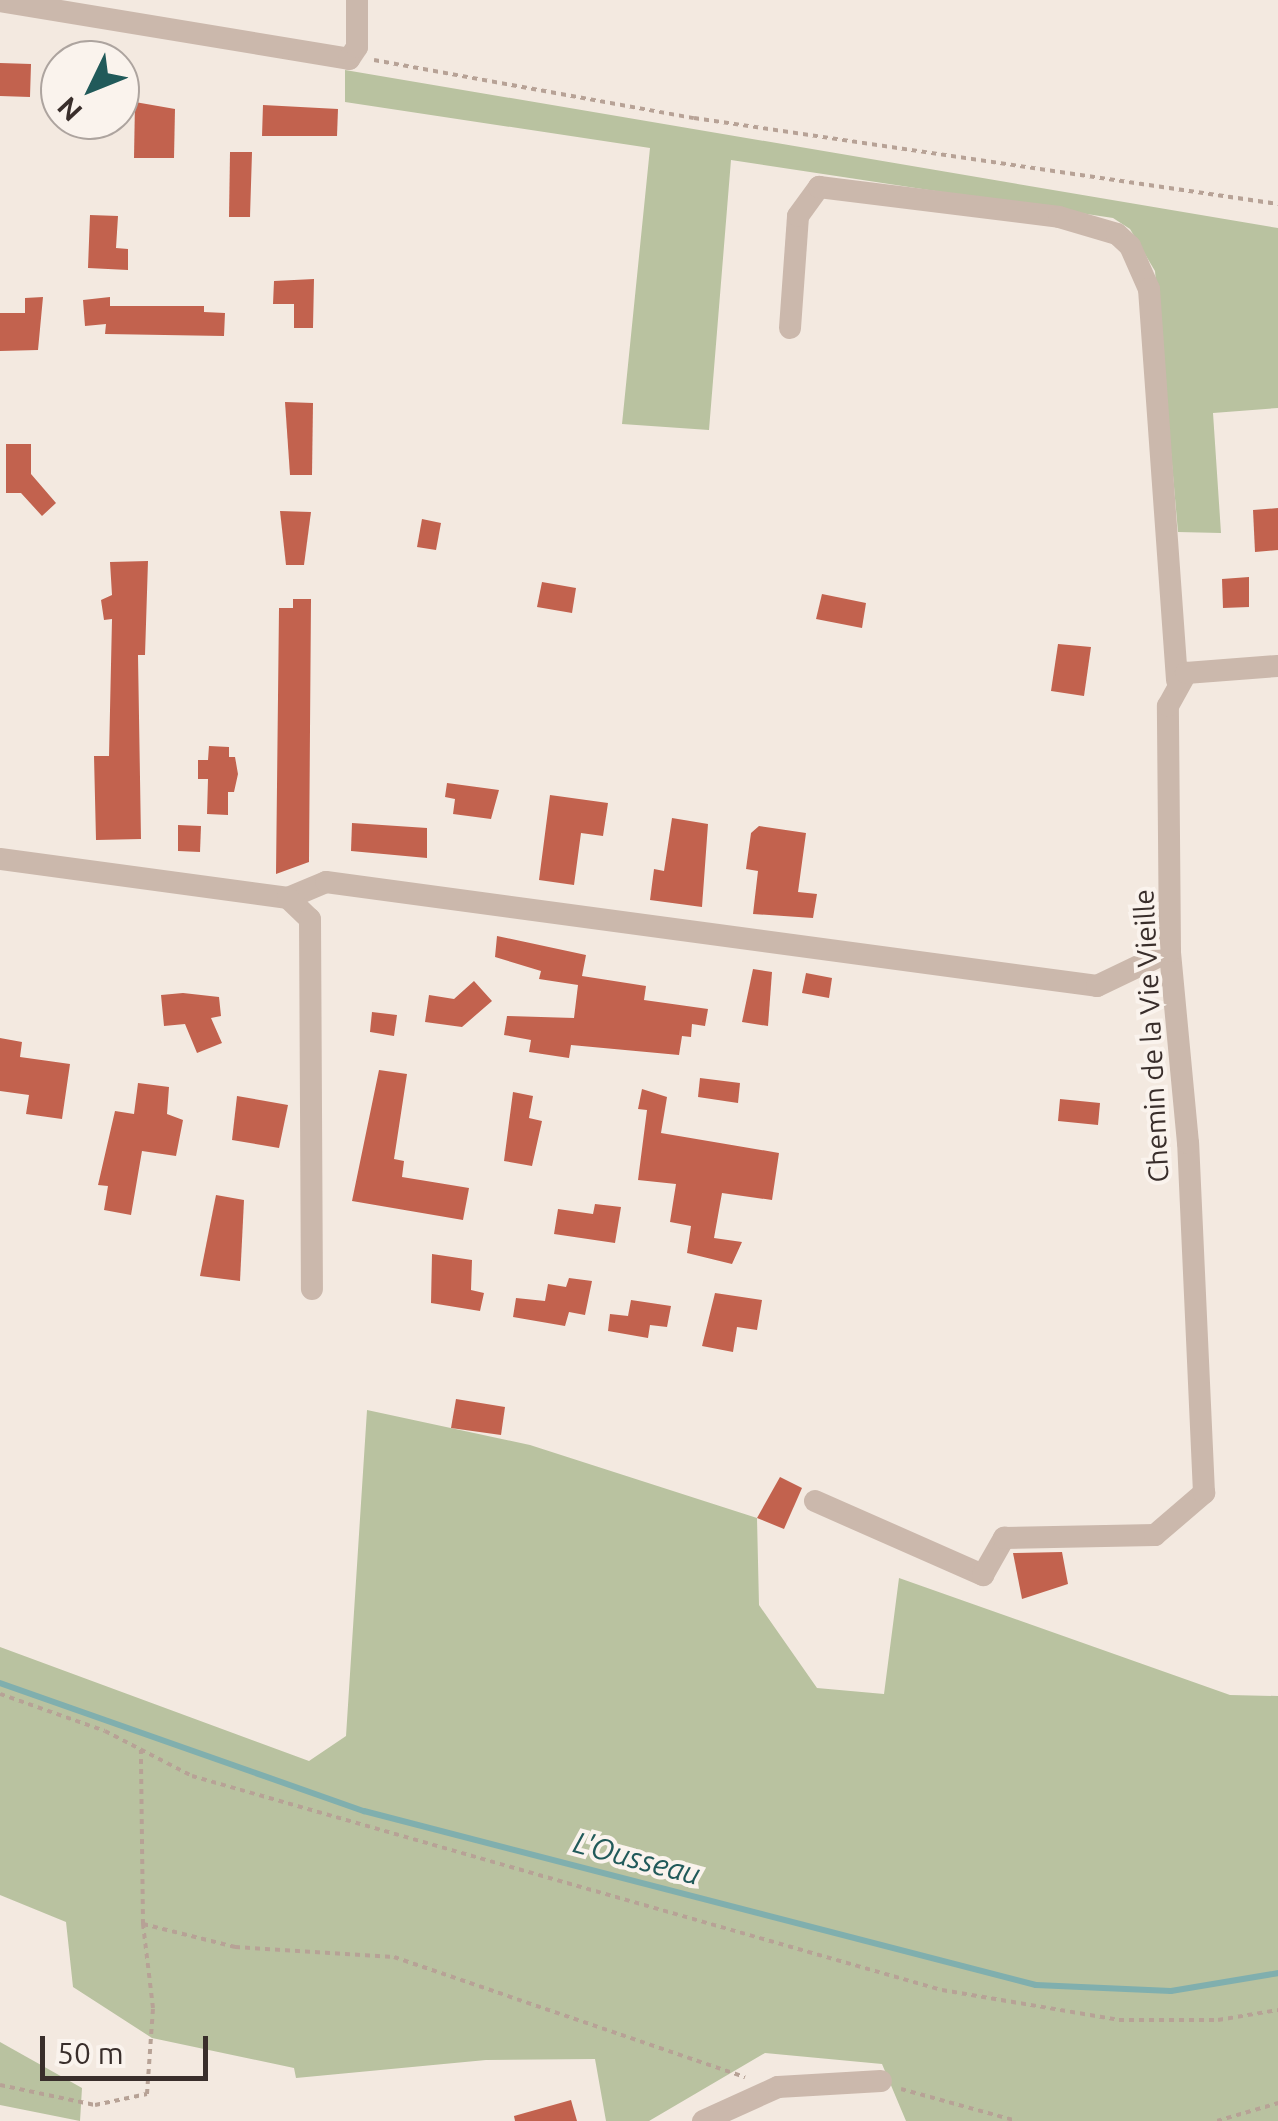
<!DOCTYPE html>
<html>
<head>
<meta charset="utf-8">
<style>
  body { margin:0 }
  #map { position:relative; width:1278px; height:2121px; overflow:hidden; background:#f3e9e0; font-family:Ubuntu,sans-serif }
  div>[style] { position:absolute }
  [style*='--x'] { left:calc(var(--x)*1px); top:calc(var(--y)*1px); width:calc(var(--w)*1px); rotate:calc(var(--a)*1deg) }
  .green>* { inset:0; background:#b9c2a0 }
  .stream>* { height:6px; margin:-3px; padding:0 3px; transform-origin:3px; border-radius:3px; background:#80afae }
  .building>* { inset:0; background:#c2624e }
  .path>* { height:4px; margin-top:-2px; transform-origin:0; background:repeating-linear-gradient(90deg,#b7a296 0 5px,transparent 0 10px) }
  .minor>* { height:22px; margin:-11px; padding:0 11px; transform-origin:11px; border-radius:11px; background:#cbb8ac }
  span { translate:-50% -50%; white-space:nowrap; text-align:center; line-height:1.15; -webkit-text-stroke:8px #faf3ed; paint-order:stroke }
  .street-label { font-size:28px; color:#392e2b }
  .water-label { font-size:30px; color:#215a5a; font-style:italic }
  .north { position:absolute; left:40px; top:40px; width:100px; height:100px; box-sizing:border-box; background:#faf3ed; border:2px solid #ada49f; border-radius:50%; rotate:227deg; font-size:28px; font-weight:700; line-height:40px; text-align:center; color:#392e2b }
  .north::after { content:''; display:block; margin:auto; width:35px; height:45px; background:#215a5a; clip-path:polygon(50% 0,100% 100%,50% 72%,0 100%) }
  .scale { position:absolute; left:40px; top:2036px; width:168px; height:45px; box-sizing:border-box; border:5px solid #392e2b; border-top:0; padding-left:12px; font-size:30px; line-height:35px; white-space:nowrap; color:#392e2b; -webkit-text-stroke:8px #faf3ed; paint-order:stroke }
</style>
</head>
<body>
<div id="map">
  <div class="green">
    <i style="clip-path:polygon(345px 70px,1278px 228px,1278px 408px,1213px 413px,1221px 533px,1178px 532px,1155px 271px,1130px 229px,1113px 218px,731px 160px,709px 430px,622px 424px,650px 148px,345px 102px)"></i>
    <i style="clip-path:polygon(367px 1410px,530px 1445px,757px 1518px,759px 1605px,817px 1688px,884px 1694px,899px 1578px,1230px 1695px,1278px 1696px,1278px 2121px,906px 2121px,882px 2064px,765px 2053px,649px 2121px,606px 2121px,595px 2059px,486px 2060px,296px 2078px,294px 2068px,152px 2038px,73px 1987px,66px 1922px,0 1895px,0 1647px,309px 1761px,346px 1736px)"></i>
    <i style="clip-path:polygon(0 2042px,82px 2088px,80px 2121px,0 2105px)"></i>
  </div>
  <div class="stream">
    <i style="--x:0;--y:1683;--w:386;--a:19.4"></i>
    <i style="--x:364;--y:1811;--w:694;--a:14.52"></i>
    <i style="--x:1036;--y:1985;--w:135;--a:2.5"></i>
    <i style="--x:1171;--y:1991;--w:109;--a:-9.5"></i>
  </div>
  <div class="building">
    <i style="clip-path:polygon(0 63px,31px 64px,30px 97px,0 96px)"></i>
    <i style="clip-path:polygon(135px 102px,175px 109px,174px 158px,134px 158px)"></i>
    <i style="clip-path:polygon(263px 105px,338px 109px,337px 136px,262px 136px)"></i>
    <i style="clip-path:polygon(230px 152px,252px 152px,250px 217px,229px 217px)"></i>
    <i style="clip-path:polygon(90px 215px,118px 216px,116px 248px,128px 249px,128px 270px,88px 268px)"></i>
    <i style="clip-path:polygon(314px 279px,313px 328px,294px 328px,294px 304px,273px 304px,274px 281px)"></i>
    <i style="clip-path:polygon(43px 297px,38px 350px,0 351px,0 313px,25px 313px,25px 298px)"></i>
    <i style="clip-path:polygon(110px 297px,110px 306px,204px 306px,204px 312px,225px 313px,224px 336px,105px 334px,106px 324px,85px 326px,83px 300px)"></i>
    <i style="clip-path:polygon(285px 402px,313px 403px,312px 475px,290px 475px)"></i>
    <i style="clip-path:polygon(6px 444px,31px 444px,31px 474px,56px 503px,42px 516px,21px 493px,6px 493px)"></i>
    <i style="clip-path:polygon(1278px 508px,1278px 550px,1255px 552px,1253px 510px)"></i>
    <i style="clip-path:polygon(280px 511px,311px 512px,304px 565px,286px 565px)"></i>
    <i style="clip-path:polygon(422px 519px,441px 523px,436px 550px,417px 547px)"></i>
    <i style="clip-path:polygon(148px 561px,145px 655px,138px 655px,141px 839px,96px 840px,94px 756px,109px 756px,112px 619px,104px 620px,101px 600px,112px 595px,110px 562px)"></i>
    <i style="clip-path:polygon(1249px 577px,1249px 607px,1223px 608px,1222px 579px)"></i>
    <i style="clip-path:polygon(542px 582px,576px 588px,572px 613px,537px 607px)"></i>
    <i style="clip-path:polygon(822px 594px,866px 603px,862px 628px,816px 619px)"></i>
    <i style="clip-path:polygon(293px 599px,311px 599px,309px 862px,276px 874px,279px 608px,293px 608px)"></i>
    <i style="clip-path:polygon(1058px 644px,1091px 647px,1084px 696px,1051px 691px)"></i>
    <i style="clip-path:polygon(209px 746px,229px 747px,229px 757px,235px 757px,238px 774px,234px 792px,228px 792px,228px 815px,207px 814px,208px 779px,198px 779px,198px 760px,208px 760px)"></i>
    <i style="clip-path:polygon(447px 783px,499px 790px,491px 819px,453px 814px,455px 799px,445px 797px)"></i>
    <i style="clip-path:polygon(550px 795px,608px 803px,603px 836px,581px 833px,574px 885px,539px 880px)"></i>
    <i style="clip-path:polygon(672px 818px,708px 824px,702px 907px,650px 900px,654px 869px,664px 871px)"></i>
    <i style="clip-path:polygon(352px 823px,427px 828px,427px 858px,351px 851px)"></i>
    <i style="clip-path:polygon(178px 825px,201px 826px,200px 852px,178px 851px)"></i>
    <i style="clip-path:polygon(759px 826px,806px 833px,798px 892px,817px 894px,813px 918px,753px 914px,758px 871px,746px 869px,751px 833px)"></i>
    <i style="clip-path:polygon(497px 936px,586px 955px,582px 976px,646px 986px,644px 1000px,708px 1009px,705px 1026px,692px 1024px,691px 1037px,682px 1036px,679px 1055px,571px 1045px,569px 1058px,529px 1052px,531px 1040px,504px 1035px,507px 1016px,574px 1018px,578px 985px,539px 979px,541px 971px,495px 957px)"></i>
    <i style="clip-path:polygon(753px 969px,772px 972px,768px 1026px,742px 1022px)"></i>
    <i style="clip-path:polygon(806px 973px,832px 978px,829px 998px,802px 993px)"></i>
    <i style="clip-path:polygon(474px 981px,492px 1001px,462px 1027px,425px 1022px,429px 995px,454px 999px)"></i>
    <i style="clip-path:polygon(183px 993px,219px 997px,221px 1016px,211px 1018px,222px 1043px,197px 1053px,185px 1024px,164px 1026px,161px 995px)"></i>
    <i style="clip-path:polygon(372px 1012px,397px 1015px,394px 1036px,370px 1032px)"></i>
    <i style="clip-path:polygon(0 1038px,22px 1042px,20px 1057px,70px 1064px,62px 1119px,26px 1114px,29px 1095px,0 1091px)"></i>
    <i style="clip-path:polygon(379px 1070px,407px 1074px,394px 1159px,404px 1161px,402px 1177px,469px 1188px,463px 1220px,352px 1201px)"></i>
    <i style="clip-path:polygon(700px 1078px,740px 1083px,738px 1103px,698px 1097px)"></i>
    <i style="clip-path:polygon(138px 1083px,169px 1087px,167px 1114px,183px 1120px,176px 1156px,142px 1151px,131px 1215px,104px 1210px,108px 1186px,98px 1185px,115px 1111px,134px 1114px)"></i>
    <i style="clip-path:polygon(642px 1089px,667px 1097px,661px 1133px,779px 1153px,772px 1200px,722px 1193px,714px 1238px,742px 1242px,732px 1264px,687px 1253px,691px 1226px,670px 1222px,676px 1184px,638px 1180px,647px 1110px,638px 1109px)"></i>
    <i style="clip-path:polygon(513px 1092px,533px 1096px,529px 1118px,542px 1121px,532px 1166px,504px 1161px)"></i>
    <i style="clip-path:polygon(237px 1096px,288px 1105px,279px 1148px,232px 1140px)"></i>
    <i style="clip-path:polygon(1060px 1099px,1100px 1103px,1098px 1125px,1058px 1121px)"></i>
    <i style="clip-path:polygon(216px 1195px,244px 1200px,240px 1281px,200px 1276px)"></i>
    <i style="clip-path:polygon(595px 1204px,621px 1207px,615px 1243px,554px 1234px,558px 1209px,593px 1214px)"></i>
    <i style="clip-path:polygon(432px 1254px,472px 1260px,471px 1290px,484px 1293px,480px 1311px,431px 1303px)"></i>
    <i style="clip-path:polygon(569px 1278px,592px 1281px,585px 1315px,569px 1312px,565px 1326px,513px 1317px,516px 1298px,545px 1301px,548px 1284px,566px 1287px)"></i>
    <i style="clip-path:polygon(715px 1293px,762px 1300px,757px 1330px,737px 1327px,733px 1352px,702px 1346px)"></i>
    <i style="clip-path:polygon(631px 1300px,671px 1306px,667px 1327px,650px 1325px,648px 1338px,608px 1331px,610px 1314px,628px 1316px)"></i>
    <i style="clip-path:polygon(456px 1399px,505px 1407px,501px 1435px,451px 1428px)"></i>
    <i style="clip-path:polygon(780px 1477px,802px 1488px,784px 1529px,757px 1518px)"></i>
    <i style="clip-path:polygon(1062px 1552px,1068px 1584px,1022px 1599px,1013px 1553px)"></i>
    <i style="clip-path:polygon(571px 2100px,577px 2121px,515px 2121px,514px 2116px)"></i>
  </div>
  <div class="path">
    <i style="--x:374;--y:60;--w:325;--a:10.3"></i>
    <i style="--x:694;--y:118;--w:590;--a:8.38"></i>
    <i style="--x:0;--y:1694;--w:111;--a:19.4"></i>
    <i style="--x:105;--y:1731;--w:98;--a:27.3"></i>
    <i style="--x:192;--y:1776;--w:780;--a:15.93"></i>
    <i style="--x:942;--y:1990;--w:180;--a:9.6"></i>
    <i style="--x:1119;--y:2020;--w:99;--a:0"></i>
    <i style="--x:1218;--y:2020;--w:61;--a:-9.5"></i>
    <i style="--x:143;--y:1924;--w:95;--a:14"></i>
    <i style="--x:235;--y:1947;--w:159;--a:3.6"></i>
    <i style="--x:394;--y:1957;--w:371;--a:18.9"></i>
    <i style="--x:0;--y:2085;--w:97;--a:11.9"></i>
    <i style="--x:95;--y:2105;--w:53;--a:-11.9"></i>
    <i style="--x:147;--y:2094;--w:86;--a:-86"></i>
    <i style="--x:153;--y:2008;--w:85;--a:-96.8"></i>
    <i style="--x:143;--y:1924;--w:174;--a:-90.7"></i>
    <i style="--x:901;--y:2089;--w:120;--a:15.4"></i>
    <i style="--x:1217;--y:2121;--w:64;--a:-16.4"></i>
  </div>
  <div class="minor">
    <i style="--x:0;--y:1;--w:354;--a:9.4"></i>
    <i style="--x:349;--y:59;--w:14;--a:-56"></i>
    <i style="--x:357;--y:47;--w:47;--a:-90"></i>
    <i style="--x:790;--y:328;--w:112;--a:-85.9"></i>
    <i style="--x:798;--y:216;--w:36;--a:-54"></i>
    <i style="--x:819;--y:187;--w:242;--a:7.1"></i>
    <i style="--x:1059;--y:217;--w:60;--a:16.3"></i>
    <i style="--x:1117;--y:234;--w:18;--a:43"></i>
    <i style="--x:1130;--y:246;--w:47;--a:66.2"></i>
    <i style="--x:1149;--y:289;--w:392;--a:85.9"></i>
    <i style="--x:0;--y:859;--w:291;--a:7.7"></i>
    <i style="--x:288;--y:898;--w:41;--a:-22.8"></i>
    <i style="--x:326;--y:882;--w:778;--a:7.68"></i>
    <i style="--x:1097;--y:986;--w:81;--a:-25.6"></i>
    <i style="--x:288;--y:898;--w:30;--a:44"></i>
    <i style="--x:310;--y:919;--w:370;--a:89.7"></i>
    <i style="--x:815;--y:1501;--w:184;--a:23.8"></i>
    <i style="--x:983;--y:1575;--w:43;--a:-60.4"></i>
    <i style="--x:1004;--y:1538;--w:151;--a:-1.1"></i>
    <i style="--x:1155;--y:1535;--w:65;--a:-40.6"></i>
    <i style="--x:1204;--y:1493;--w:350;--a:-92.6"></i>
    <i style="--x:1188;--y:1143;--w:193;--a:-95.4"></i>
    <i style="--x:1170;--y:951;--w:245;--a:-90.5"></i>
    <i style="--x:1168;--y:706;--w:38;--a:-61"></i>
    <i style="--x:1186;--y:673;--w:92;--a:-4.4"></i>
    <i style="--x:703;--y:2121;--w:82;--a:-24.4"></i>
    <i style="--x:778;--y:2087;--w:103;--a:-3.3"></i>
  </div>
  <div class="street-label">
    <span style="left:1151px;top:1036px;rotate:-93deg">Chemin de la Vie Vieille</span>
  </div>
  <div class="water-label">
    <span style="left:637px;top:1858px;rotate:15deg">L'Ousseau</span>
  </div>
  <div class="north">N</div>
  <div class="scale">50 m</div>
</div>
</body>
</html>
